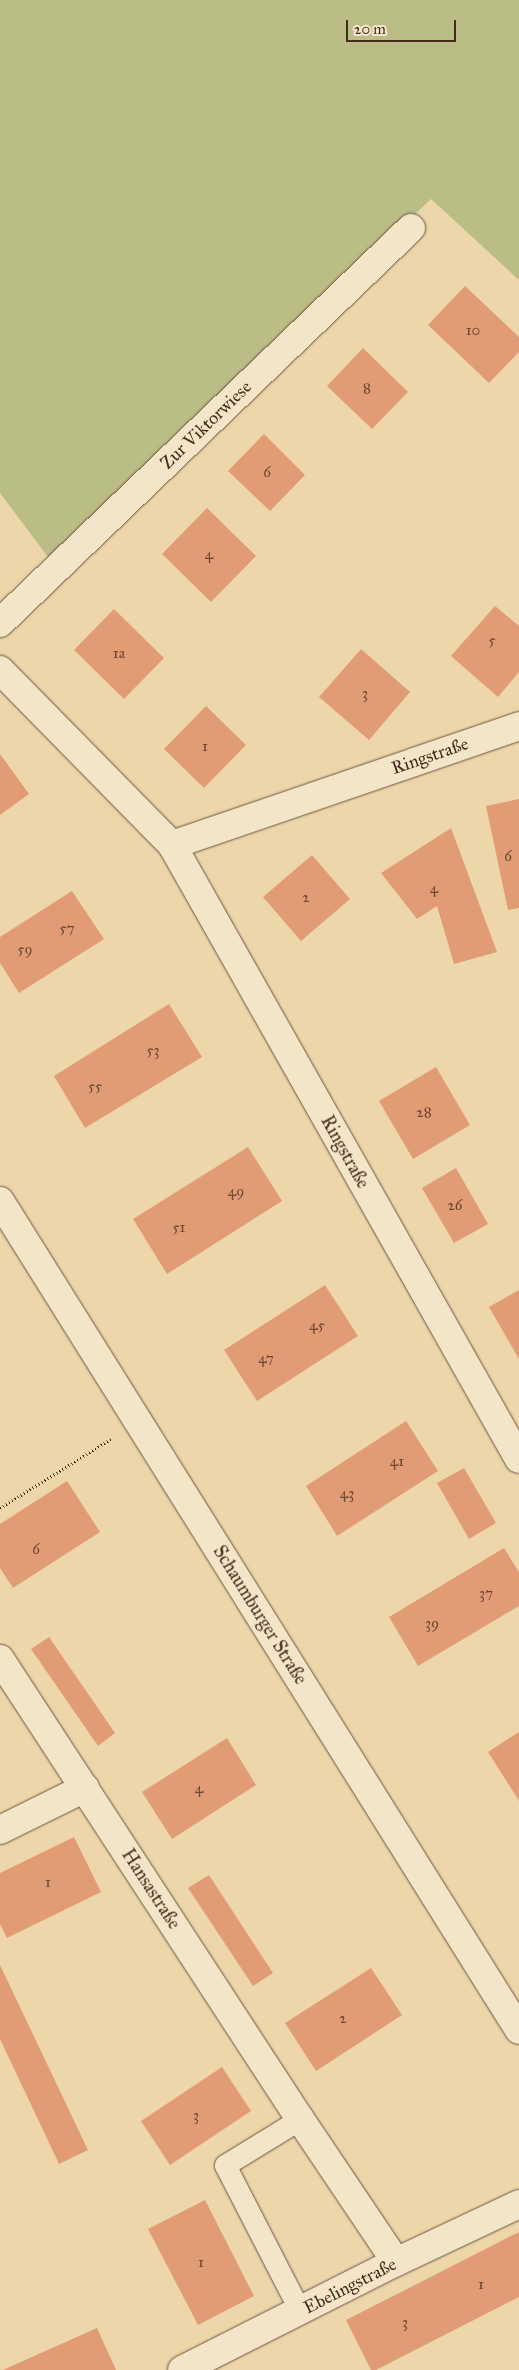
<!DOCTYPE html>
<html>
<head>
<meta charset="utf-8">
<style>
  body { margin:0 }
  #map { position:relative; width:519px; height:2370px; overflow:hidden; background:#edd7aa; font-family:"IM FELL Great Primer",serif }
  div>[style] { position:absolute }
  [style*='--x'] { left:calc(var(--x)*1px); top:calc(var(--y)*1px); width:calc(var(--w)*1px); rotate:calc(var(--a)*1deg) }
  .green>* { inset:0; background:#bbbd86 }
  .building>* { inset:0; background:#e29c75 }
  .path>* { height:3px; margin-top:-1.5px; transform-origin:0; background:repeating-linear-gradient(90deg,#442b1c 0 1px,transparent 0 3.5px) }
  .roads { filter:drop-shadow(0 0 1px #6e5640) drop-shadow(0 0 1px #6e5640) }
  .service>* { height:21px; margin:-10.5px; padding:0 10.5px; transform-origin:10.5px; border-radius:10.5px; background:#f3e5c8 }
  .minor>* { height:28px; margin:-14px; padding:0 14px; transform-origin:14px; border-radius:14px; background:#f3e5c8 }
  .tertiary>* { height:28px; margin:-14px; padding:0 14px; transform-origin:14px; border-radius:14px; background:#f3e5c8 }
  span { translate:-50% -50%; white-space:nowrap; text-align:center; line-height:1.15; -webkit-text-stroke:4px #f3e5c8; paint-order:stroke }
  .number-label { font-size:15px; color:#6c4732 }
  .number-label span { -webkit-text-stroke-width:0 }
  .street-label { font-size:18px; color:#442b1c }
  .scale { position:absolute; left:346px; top:20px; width:110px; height:22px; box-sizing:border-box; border:2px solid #442b1c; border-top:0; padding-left:6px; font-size:15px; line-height:18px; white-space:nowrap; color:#442b1c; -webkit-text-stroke:4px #f3e5c8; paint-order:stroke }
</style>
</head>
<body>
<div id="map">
  <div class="green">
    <i style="clip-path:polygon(0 0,519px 0,519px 280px,431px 199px,51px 561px,0 493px)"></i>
  </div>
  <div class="building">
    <i style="clip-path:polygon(465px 286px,519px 337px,519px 352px,489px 383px,428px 325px)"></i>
    <i style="clip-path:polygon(363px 348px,408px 392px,372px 429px,327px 386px)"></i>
    <i style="clip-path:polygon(264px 434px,305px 475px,270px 511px,228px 471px)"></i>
    <i style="clip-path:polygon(207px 508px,256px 556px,211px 602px,162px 554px)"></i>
    <i style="clip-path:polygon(495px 606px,519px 626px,519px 672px,498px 697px,451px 656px)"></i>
    <i style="clip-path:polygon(114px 609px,164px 658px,124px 699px,74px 650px)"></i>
    <i style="clip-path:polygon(361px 649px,410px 692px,369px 740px,319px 697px)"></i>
    <i style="clip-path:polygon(206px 706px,246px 745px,204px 788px,164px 749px)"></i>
    <i style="clip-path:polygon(0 754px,29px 794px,0 815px)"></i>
    <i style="clip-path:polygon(519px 799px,519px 908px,508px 910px,486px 806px)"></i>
    <i style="clip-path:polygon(451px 828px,497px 952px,454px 964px,437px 906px,417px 919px,381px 873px)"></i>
    <i style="clip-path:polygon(312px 855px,350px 899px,301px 941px,263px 897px)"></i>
    <i style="clip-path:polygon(72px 891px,104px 939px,19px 993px,0 963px,0 937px)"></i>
    <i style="clip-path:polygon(169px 1004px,202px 1057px,85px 1128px,54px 1076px)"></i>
    <i style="clip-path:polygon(436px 1067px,470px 1125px,413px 1159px,379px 1101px)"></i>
    <i style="clip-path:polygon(248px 1147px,282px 1201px,167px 1274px,133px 1219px)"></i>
    <i style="clip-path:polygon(456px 1168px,488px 1224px,454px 1243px,422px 1188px)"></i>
    <i style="clip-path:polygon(325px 1285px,358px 1336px,257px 1401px,224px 1350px)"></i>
    <i style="clip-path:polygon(519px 1290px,519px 1359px,489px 1307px)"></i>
    <i style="clip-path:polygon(406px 1421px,438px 1471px,337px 1536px,306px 1486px)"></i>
    <i style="clip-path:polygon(464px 1468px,496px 1523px,469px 1539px,437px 1483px)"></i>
    <i style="clip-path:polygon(67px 1481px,100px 1532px,13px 1588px,0 1568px,0 1524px)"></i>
    <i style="clip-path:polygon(504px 1548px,519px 1572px,519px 1606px,418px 1666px,389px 1617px)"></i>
    <i style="clip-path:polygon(49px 1637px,115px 1733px,98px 1746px,31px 1649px)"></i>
    <i style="clip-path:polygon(519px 1732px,519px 1801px,488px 1752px)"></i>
    <i style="clip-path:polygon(227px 1738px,256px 1785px,172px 1839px,142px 1792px)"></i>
    <i style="clip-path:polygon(74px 1837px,101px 1892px,7px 1938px,0 1924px,0 1873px)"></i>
    <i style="clip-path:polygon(209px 1875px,273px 1973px,253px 1986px,188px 1888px)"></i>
    <i style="clip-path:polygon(0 1965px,88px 2150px,59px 2164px,0 2039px)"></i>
    <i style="clip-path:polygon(371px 1968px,402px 2015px,316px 2071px,285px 2023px)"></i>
    <i style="clip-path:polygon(222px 2067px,251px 2111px,170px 2165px,141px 2121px)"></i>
    <i style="clip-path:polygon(205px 2200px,254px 2296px,198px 2325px,148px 2229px)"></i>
    <i style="clip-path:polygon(519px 2232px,519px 2297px,376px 2370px,371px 2370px,346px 2320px)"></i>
    <i style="clip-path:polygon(97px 2328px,116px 2370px,3px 2370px,14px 2365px)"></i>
  </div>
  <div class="path">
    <i style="--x:0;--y:1508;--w:131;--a:-31.9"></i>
  </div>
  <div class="roads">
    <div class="service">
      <i style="--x:300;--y:2311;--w:164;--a:-117.2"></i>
      <i style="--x:225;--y:2165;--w:88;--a:-31.5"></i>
    </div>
    <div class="minor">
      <i style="--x:0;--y:623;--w:570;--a:-43.86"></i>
      <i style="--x:0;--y:670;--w:245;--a:45.5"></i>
      <i style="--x:172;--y:845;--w:367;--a:-18.9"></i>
      <i style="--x:172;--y:845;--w:705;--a:60.53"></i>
      <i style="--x:0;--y:1659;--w:549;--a:56.89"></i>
      <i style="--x:300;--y:2119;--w:172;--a:56.1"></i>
      <i style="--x:0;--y:1830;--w:95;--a:-26.3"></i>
      <i style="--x:182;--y:2370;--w:240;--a:-26.8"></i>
      <i style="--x:396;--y:2262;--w:136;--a:-25.2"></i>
    </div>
    <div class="tertiary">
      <i style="--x:0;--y:1201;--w:978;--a:57.95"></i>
    </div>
  </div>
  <div class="number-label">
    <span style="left:473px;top:331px">10</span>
    <span style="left:367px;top:389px">8</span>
    <span style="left:267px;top:473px">6</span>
    <span style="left:209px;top:555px">4</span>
    <span style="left:492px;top:641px">5</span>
    <span style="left:119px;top:654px">1a</span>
    <span style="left:365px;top:694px">3</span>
    <span style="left:205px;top:747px">1</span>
    <span style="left:508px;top:857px">6</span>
    <span style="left:434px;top:889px">4</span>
    <span style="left:306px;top:898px">2</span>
    <span style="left:67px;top:929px">57</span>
    <span style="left:25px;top:950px">59</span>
    <span style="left:153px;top:1051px">53</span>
    <span style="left:95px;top:1087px">55</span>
    <span style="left:424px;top:1113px">28</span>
    <span style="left:236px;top:1192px">49</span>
    <span style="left:455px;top:1206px">26</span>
    <span style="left:179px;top:1228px">51</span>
    <span style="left:317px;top:1326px">45</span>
    <span style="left:266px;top:1359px">47</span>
    <span style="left:397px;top:1462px">41</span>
    <span style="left:347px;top:1494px">43</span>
    <span style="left:36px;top:1550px">6</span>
    <span style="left:486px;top:1594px">37</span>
    <span style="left:432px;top:1624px">39</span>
    <span style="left:199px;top:1789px">4</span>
    <span style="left:48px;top:1883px">1</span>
    <span style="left:343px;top:2019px">2</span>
    <span style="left:196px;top:2116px">3</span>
    <span style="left:201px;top:2263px">1</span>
    <span style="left:481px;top:2285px">1</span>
    <span style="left:405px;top:2323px">3</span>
  </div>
  <div class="street-label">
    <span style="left:206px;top:425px;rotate:-44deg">Zur Viktorwiese</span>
    <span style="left:430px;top:756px;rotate:-19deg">Ringstraße</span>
    <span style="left:345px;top:1152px;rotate:61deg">Ringstraße</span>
    <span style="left:260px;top:1615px;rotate:58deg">Schaumburger Straße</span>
    <span style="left:151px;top:1889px;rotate:57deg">Hansastraße</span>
    <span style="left:350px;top:2286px;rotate:-27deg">Ebelingstraße</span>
  </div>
  <div class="scale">20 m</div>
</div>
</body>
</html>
